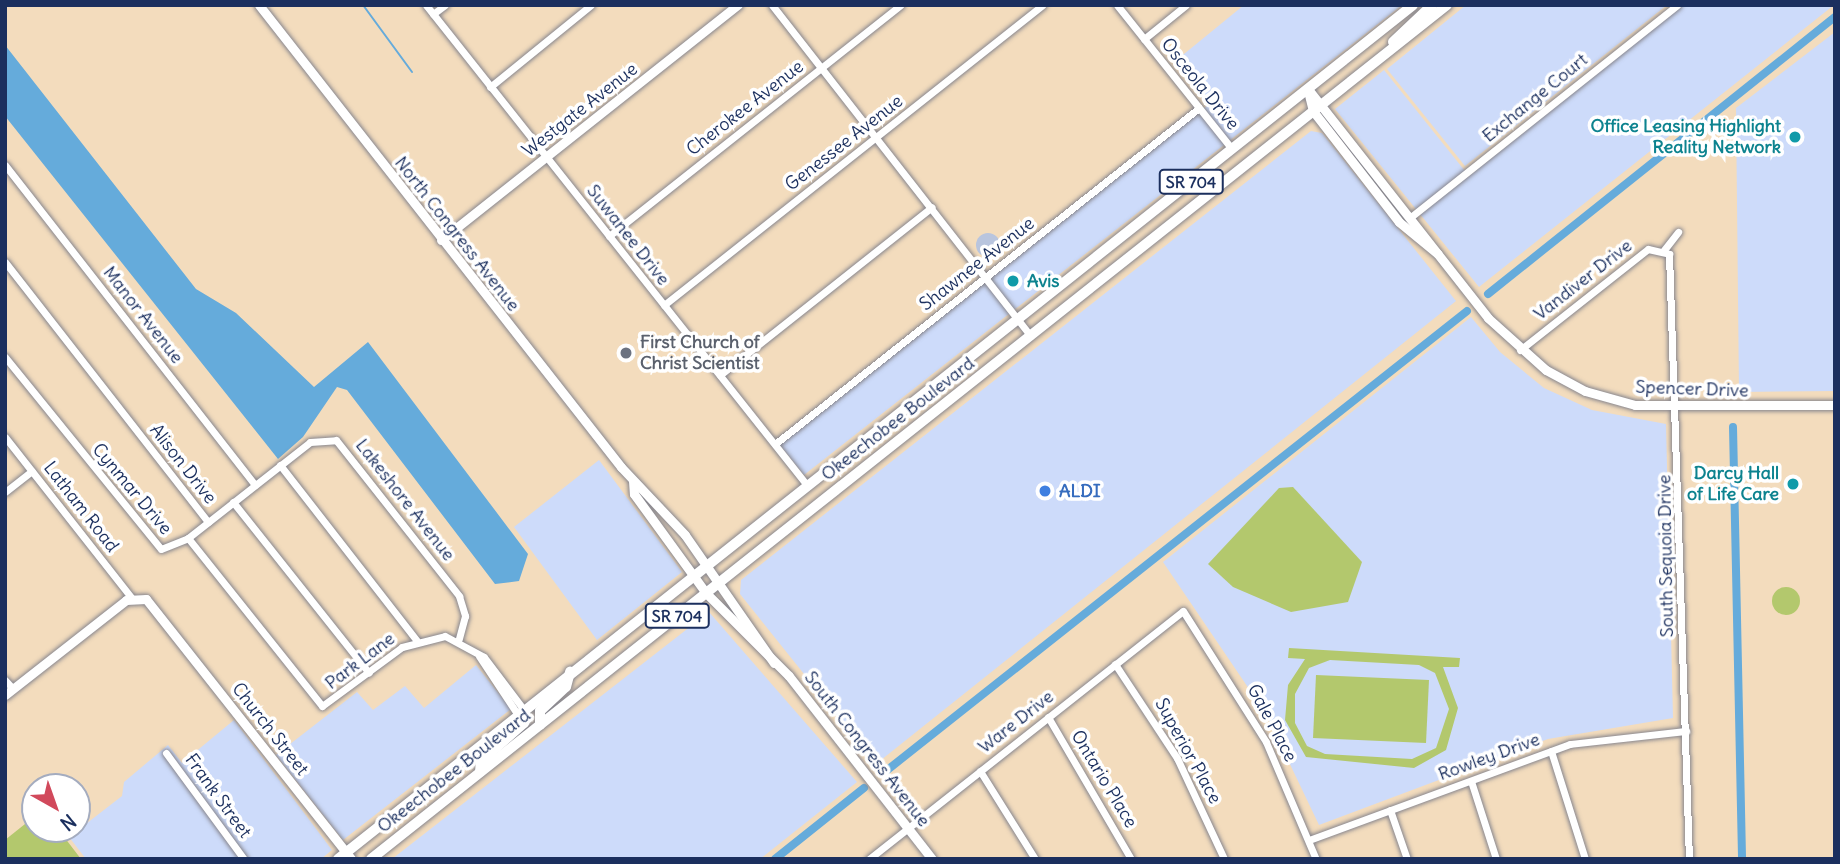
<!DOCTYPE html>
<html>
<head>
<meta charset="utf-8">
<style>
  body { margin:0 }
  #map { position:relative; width:1840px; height:864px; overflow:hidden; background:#f3dcbd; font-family:Delius,sans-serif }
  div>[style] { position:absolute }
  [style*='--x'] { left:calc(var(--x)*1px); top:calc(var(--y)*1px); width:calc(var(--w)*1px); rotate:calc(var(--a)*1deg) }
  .built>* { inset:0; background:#cddbfa }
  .industrial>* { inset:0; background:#b9c5de }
  .round { border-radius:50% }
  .green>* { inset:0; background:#b3c86d }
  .water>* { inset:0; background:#65abdb }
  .stream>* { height:2px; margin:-1px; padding:0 1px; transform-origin:1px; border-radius:1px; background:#65abdb }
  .canal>* { height:8px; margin:-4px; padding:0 4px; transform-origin:4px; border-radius:4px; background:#65abdb }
  .roads { filter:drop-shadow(0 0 2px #87868e) drop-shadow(0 0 2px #87868e) }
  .minor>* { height:7px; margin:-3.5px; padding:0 3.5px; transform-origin:3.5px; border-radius:3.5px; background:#fff }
  .tertiary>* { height:9px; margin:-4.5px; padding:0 4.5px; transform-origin:4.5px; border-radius:4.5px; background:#fff }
  .primary>* { height:10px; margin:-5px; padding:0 5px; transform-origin:5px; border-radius:5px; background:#fff }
  .dots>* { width:19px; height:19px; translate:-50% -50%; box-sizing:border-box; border:4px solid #fff; border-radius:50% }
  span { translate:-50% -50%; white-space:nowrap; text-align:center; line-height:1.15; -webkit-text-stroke:7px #fff; paint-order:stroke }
  .shield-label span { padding:2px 5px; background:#fff; border:2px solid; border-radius:5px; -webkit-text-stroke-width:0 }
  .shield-label { font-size:16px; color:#1b2f5e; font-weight:700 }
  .street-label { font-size:18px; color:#1b2f5e }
  .culture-label { font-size:18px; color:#0d838f; font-weight:700 }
  .right { translate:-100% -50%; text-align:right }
  .left { translate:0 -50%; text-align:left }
  .worship-label { font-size:18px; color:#5b616d; font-weight:700 }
  .shop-label { font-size:18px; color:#366cbe; font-weight:700 }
  .frame { position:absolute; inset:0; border:7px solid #1b2f5e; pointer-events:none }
  .north { position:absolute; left:21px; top:773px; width:70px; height:70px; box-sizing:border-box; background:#fff; border:2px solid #a4acbf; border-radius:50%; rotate:140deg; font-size:19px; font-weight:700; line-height:28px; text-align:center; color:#1b2f5e }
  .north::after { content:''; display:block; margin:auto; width:24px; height:32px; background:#d1495b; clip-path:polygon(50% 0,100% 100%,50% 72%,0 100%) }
</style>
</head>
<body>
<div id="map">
  <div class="built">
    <i style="clip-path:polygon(1244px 5px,1402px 5px,804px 475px,780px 445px,1208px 105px,1173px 63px)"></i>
    <i style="clip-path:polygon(1466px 5px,1667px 5px,1465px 166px,1387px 69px)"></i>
    <i style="clip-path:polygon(1683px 5px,1834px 5px,1479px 287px,1335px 109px,1384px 70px,1469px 176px)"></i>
    <i style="clip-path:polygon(1835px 32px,1835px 391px,1739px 392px,1736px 108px)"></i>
    <i style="clip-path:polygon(1311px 131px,1322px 133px,1456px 301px,876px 764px,740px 594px,741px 580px)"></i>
    <i style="clip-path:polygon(1471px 317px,1500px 352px,1544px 388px,1592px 410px,1666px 424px,1673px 718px,1548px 739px,1319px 825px,1266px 714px,1163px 562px)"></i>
    <i style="clip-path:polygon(599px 460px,682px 572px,597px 640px,514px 527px)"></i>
    <i style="clip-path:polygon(709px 612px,857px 782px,760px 859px,392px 859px)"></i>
    <i style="clip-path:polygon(476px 665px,511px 709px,343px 840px,276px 755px,357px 692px,373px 710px,405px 686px,424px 708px)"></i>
    <i style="clip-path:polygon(234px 720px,332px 850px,321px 859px,86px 859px,69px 837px,122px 796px,124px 782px,168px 745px,182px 763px)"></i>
  </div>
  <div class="industrial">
    <i class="round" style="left:976px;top:233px;width:24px;height:24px"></i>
  </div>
  <div class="green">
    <i style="clip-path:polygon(1293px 487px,1362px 562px,1348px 602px,1291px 612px,1233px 587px,1208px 564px,1279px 488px)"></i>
    <i class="round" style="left:1772px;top:587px;width:28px;height:28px"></i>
    <i style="clip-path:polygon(evenodd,1289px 648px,1460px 658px,1459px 667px,1443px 667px,1458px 708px,1446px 750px,1414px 768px,1306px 757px,1285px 720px,1288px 685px,1305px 659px,1288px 658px,1289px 648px,1330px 660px,1419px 665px,1435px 673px,1449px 709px,1436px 748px,1412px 759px,1325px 754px,1307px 746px,1295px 723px,1295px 694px,1309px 668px,1330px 660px)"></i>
    <i style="clip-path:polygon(1316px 675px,1429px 680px,1426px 743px,1313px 738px)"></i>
    <i style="clip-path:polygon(35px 816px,35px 829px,58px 829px,81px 859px,5px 859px,5px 840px)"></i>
  </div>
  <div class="water">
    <i style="clip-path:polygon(5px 45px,196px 289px,236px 313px,314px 387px,368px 342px,528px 554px,519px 581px,495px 584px,347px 390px,337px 387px,303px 437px,278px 459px,5px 116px)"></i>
  </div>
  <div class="stream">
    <i style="--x:363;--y:5;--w:83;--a:53.8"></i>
  </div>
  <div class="canal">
    <i style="--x:1488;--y:294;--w:444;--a:-38.6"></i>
    <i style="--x:1733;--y:427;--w:432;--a:88.8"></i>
    <i style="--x:886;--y:771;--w:741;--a:-38.37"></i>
    <i style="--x:775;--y:859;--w:114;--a:-38.6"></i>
  </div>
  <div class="roads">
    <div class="minor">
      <i style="--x:426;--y:5;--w:611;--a:51.57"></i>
      <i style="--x:772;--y:5;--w:420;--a:52"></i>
      <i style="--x:1117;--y:5;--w:184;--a:51.4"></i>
      <i style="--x:433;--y:14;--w:15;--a:-37"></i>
      <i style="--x:1144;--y:39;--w:54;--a:-39"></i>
      <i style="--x:490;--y:87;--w:130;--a:-39.1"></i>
      <i style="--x:5;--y:165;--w:406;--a:52"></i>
      <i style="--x:1412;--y:216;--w:339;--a:-38.5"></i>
      <i style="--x:609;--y:236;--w:372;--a:-38.4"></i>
      <i style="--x:1664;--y:250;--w:23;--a:-52"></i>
      <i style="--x:5;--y:262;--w:330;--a:52"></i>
      <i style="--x:664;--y:305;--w:483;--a:-38.4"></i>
      <i style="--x:1520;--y:350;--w:163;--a:-38.3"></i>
      <i style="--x:1648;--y:249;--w:22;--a:13"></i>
      <i style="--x:1669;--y:254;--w:605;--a:88.11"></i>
      <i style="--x:5;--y:357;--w:247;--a:50.9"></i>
      <i style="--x:161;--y:549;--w:29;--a:-22"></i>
      <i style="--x:188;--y:538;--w:155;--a:-38.2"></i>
      <i style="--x:310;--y:442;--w:26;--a:-4"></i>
      <i style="--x:336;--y:440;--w:199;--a:51.7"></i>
      <i style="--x:459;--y:596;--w:21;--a:73"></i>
      <i style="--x:465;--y:616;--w:24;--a:105"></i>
      <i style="--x:720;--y:375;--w:270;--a:-38.4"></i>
      <i style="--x:5;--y:437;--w:204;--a:51.8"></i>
      <i style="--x:775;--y:444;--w:541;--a:-38.4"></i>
      <i style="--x:280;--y:465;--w:223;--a:52.1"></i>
      <i style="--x:5;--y:492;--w:34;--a:-38"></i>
      <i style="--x:233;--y:502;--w:218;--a:51.5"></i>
      <i style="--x:188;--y:538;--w:215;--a:51.4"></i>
      <i style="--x:322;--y:706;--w:99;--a:-36.4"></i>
      <i style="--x:402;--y:647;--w:44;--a:-14.3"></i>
      <i style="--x:445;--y:636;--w:44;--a:28.3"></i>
      <i style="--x:484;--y:657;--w:66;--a:53"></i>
      <i style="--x:479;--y:656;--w:71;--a:56.5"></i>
      <i style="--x:1115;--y:664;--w:113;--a:56.6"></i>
      <i style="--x:1177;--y:758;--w:111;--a:65"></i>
      <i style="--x:5;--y:680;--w:12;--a:48"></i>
      <i style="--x:1048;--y:717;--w:164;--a:59.7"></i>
      <i style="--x:1551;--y:751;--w:113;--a:72.5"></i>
      <i style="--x:166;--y:753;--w:132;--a:53.7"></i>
      <i style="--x:980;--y:771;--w:104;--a:58"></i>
      <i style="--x:1471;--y:781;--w:82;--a:72.2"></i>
      <i style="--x:1390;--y:810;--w:52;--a:70.9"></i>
      <i style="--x:1309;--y:840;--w:278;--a:-20.2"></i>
      <i style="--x:1570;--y:744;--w:117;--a:-6.4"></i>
      <i style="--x:869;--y:859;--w:400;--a:-38.3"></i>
      <i style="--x:1183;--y:611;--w:155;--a:57.6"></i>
      <i style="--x:1266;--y:742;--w:127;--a:66.9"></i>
    </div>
    <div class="tertiary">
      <i style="--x:259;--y:5;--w:587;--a:51.92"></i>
      <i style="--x:621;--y:467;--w:93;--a:46.7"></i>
      <i style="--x:685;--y:535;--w:156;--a:55.2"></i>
      <i style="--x:1308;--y:89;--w:291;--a:51.8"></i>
      <i style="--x:1488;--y:318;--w:78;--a:41.9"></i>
      <i style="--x:1546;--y:370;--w:44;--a:28.3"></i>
      <i style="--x:1585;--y:391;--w:52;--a:15.6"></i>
      <i style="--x:1635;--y:405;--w:200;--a:0"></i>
      <i style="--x:1308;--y:91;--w:21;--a:76"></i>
      <i style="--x:1313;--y:111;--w:140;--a:52.2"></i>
      <i style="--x:1399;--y:222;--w:50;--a:39.4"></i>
      <i style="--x:441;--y:240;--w:379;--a:-38.4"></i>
      <i style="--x:633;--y:481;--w:13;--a:86"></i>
      <i style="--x:634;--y:494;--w:122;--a:54"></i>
      <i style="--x:706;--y:593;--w:117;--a:45"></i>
      <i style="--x:789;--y:676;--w:232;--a:52"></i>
      <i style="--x:5;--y:695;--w:154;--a:-38.1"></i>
      <i style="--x:126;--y:600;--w:20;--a:-3"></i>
      <i style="--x:146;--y:599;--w:331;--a:51.7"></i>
    </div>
    <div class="primary">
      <i style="--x:1393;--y:42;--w:54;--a:-43.5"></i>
      <i style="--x:540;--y:725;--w:14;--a:-90"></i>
      <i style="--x:540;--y:711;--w:35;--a:-43"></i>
      <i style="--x:566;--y:687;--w:16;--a:-75"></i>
      <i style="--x:480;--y:772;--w:11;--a:-85"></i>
      <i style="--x:481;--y:761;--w:57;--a:-41.5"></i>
      <i style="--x:524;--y:723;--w:13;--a:-90"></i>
      <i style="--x:338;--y:859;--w:1373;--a:-38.46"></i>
      <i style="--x:371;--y:859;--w:1374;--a:-38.44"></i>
    </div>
  </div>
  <div class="dots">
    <i style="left:1795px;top:137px;background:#0f9aa8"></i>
    <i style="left:1013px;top:281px;background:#0f9aa8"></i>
    <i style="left:626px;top:353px;background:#6b7280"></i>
    <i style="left:1793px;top:484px;background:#0f9aa8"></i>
    <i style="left:1045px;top:491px;background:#3f7fe0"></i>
  </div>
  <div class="shield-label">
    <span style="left:1191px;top:182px">SR 704</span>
    <span style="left:677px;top:616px">SR 704</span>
  </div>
  <div class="street-label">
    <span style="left:1200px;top:84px;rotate:51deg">Osceola Drive</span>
    <span style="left:1535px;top:98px;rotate:-39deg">Exchange Court</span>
    <span style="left:745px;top:108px;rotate:-38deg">Cherokee Avenue</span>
    <span style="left:580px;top:110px;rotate:-38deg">Westgate Avenue</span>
    <span style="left:844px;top:143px;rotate:-38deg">Genessee Avenue</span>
    <span style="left:457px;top:234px;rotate:52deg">North Congress Avenue</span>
    <span style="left:628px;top:235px;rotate:52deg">Suwanee Drive</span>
    <span style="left:977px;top:264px;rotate:-38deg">Shawnee Avenue</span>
    <span style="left:1583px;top:280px;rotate:-38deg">Vandiver Drive</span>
    <span style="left:143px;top:315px;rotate:52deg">Manor Avenue</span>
    <span style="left:1692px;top:389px;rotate:2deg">Spencer Drive</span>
    <span style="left:898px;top:419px;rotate:-38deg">Okeechobee Boulevard</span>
    <span style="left:183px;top:464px;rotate:52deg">Alison Drive</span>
    <span style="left:132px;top:489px;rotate:50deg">Cynmar Drive</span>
    <span style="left:405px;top:500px;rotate:52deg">Lakeshore Avenue</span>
    <span style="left:81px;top:507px;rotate:52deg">Latham Road</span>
    <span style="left:1666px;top:556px;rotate:-91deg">South Sequoia Drive</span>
    <span style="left:360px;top:661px;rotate:-37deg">Park Lane</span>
    <span style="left:1016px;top:722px;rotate:-38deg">Ware Drive</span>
    <span style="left:1272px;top:723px;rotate:62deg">Gale Place</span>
    <span style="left:270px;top:729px;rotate:52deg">Church Street</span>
    <span style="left:867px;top:749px;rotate:52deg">South Congress Avenue</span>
    <span style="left:1188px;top:751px;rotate:61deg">Superior Place</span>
    <span style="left:1489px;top:757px;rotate:-20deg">Rowley Drive</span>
    <span style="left:454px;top:771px;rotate:-38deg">Okeechobee Boulevard</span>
    <span style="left:1104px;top:779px;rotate:59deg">Ontario Place</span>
    <span style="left:218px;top:796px;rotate:54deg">Frank Street</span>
  </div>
  <div class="culture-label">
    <span class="right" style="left:1781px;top:137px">Office Leasing Highlight<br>Reality Network</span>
    <span class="left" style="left:1027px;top:281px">Avis</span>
    <span class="right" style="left:1779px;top:484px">Darcy Hall<br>of Life Care</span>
  </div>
  <div class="worship-label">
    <span class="left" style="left:640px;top:353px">First Church of<br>Christ Scientist</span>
  </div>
  <div class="shop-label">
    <span class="left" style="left:1059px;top:491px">ALDI</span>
  </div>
  <div class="frame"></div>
  <div class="north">N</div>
</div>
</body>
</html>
